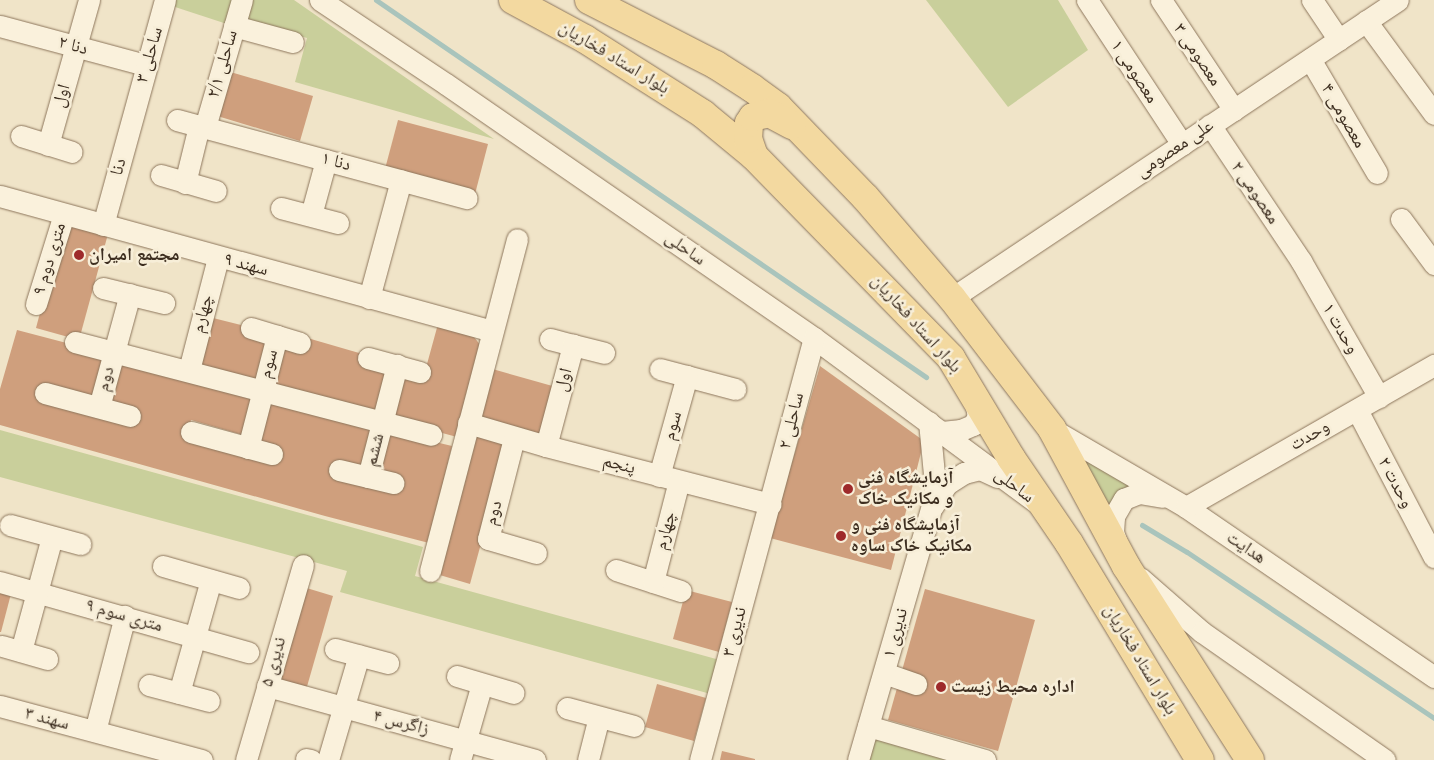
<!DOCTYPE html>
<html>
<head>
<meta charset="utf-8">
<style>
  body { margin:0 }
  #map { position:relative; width:1434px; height:760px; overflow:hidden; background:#f0e4c8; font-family:Spectral,"Noto Naskh Arabic",serif }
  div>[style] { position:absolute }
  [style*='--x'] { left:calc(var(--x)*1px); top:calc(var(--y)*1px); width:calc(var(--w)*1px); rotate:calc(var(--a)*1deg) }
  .green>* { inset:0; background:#c9cf9b }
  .stream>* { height:5px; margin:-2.5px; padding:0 2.5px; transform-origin:2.5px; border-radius:2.5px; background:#a9c4bc }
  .building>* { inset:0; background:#cf9f7d }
  .roads { filter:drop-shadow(0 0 1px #8d765c) drop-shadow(0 0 1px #8d765c) }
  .minor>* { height:21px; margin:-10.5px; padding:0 10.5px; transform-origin:10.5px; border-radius:10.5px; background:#faf1dc }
  .major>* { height:28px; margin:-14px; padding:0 14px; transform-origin:14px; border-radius:14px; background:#f3d9a0 }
  .dots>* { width:14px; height:14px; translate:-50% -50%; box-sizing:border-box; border:2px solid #f7eed8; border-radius:50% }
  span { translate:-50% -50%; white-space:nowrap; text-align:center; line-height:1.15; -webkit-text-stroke:5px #f7eed8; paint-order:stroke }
  .street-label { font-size:18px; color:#3d2e20 }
  .poi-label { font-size:18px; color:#3d2e20; font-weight:700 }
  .left { translate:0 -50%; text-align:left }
</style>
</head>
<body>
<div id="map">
  <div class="green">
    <i style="clip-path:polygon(174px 0,235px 0,227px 24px,172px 6px)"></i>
    <i style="clip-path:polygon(252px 0,294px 0,494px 139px,295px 82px,307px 38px,246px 20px)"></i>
    <i style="clip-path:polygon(926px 0,1058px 0,1088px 50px,1008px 107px)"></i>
    <i style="clip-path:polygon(0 430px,423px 547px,415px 576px,727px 662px,718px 696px,340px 592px,347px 571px,0 477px)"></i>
    <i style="clip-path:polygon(1076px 451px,1138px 485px,1109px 514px)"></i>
    <i style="clip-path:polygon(874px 739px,948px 760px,868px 760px)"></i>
  </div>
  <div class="stream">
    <i style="--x:376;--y:0;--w:667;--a:34.43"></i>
    <i style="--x:1142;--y:525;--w:52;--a:31"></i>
    <i style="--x:1187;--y:552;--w:298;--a:33.9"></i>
  </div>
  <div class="building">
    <i style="clip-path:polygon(227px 71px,313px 96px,300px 141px,214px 115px)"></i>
    <i style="clip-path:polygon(398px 120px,488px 144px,475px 194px,385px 169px)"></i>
    <i style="clip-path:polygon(64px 222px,108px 234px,79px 340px,36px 328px)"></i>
    <i style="clip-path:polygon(209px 317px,245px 326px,271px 342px,261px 382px,196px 364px)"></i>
    <i style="clip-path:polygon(438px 324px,471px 333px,481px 346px,457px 437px,387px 418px,399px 375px,424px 375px)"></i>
    <i style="clip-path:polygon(17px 330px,78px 346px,107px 360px,95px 403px,114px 405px,108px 392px,113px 369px,126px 364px,253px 399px,243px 435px,191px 420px,188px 430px,255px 441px,267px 401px,375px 429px,376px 471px,385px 430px,452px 446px,429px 543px,325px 516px,0 425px,0 389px)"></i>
    <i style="clip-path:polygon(304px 337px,366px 355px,391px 370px,379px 416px,267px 383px,279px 342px)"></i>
    <i style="clip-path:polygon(820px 366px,924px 441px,891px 570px,770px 538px)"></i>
    <i style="clip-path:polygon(489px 368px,556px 387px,543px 435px,476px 417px)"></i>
    <i style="clip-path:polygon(472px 434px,508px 444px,470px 584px,433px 573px)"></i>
    <i style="clip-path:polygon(300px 586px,333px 596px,306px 690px,273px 681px)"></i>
    <i style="clip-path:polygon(0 587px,12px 590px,1px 632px,0 632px)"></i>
    <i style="clip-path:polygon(925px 589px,1035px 620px,998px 751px,888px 720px)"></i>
    <i style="clip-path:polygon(686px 590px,732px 602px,719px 652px,673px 639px)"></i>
    <i style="clip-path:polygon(657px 684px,706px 698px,694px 741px,645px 727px)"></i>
    <i style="clip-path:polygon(722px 751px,755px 759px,755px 760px,720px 760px)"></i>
  </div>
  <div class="roads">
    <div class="minor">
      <i style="--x:320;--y:0;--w:151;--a:33.7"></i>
      <i style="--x:446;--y:84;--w:447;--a:34.6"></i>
      <i style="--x:814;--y:338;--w:276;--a:36.5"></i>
      <i style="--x:1087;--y:0;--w:173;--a:56.6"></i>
      <i style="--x:1161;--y:0;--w:132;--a:56.4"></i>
      <i style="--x:1312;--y:0;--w:48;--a:56"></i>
      <i style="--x:1366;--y:21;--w:115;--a:53.8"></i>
      <i style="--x:0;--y:26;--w:151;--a:15"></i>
      <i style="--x:234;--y:26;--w:61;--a:15.2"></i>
      <i style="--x:1310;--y:59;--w:132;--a:59.6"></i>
      <i style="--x:177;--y:120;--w:300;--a:15.1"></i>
      <i style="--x:1210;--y:125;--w:164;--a:56.2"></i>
      <i style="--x:1301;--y:261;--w:157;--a:60.2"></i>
      <i style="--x:205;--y:127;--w:132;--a:-73.8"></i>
      <i style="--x:21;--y:136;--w:53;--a:17.4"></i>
      <i style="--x:48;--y:145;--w:151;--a:-74.2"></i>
      <i style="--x:161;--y:175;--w:57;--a:16.2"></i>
      <i style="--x:185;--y:183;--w:59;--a:-76.2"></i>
      <i style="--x:0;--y:196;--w:510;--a:15.34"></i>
      <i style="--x:281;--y:208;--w:59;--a:14.7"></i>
      <i style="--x:311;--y:215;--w:57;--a:-74.7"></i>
      <i style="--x:1401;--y:219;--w:56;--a:53.7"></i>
      <i style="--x:103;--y:225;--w:233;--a:-74.6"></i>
      <i style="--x:103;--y:288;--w:63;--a:13.8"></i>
      <i style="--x:369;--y:298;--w:122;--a:-74.8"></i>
      <i style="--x:952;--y:298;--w:536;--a:-33.75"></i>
      <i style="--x:36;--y:304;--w:94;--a:-72.7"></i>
      <i style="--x:251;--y:328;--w:51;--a:17"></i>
      <i style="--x:550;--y:339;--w:24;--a:15"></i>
      <i style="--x:75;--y:342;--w:368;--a:14.6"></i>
      <i style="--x:368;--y:358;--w:54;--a:15.1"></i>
      <i style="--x:660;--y:369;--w:78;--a:14.9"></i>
      <i style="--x:189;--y:370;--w:116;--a:-75.5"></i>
      <i style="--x:45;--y:393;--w:88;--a:15.1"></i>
      <i style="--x:99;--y:407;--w:117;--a:-74.7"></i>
      <i style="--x:1357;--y:410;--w:166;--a:62.4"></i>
      <i style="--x:468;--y:423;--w:81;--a:16.4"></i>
      <i style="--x:546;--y:446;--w:232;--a:14.5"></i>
      <i style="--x:1052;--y:429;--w:155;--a:30.2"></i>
      <i style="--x:1186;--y:507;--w:301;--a:34.4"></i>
      <i style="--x:191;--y:432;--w:84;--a:15.2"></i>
      <i style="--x:942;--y:432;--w:19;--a:-6"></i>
      <i style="--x:961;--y:430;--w:13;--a:-23"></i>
      <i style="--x:973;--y:425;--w:10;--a:-61"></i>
      <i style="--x:978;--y:416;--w:19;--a:-102"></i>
      <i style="--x:514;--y:438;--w:104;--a:104.4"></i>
      <i style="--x:488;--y:539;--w:50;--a:16.3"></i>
      <i style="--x:546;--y:446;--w:105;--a:-75"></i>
      <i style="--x:573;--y:345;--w:32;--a:14"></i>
      <i style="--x:248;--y:448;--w:116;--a:-75.5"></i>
      <i style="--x:339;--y:470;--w:56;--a:13.5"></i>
      <i style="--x:659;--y:476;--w:104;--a:-74.4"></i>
      <i style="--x:368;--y:477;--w:116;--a:-75.5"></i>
      <i style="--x:933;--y:506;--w:26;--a:-58"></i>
      <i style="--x:947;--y:484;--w:20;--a:-33"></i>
      <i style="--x:964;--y:473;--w:16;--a:-14"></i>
      <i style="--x:980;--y:469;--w:19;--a:25"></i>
      <i style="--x:1186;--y:507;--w:286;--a:-29.8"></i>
      <i style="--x:10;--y:525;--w:73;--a:15.2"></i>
      <i style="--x:1117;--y:543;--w:12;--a:-110"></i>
      <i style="--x:1113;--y:532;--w:16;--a:-86"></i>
      <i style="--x:1114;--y:516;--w:20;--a:-60"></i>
      <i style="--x:1124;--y:499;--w:16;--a:-22"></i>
      <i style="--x:1139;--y:493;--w:24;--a:9"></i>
      <i style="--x:163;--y:566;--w:79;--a:16.1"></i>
      <i style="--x:616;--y:570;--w:68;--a:17.9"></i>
      <i style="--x:430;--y:571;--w:343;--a:-75.3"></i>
      <i style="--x:1140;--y:578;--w:82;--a:41.1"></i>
      <i style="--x:1202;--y:632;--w:223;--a:35"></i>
      <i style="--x:0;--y:582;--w:258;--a:15.8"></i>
      <i style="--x:653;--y:582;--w:104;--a:-75.6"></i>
      <i style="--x:2;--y:646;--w:47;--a:16.1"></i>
      <i style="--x:335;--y:649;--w:55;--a:14.8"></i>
      <i style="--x:21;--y:651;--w:118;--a:-74.8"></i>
      <i style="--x:884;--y:673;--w:34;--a:19"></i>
      <i style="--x:457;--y:676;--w:59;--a:16.6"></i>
      <i style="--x:149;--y:685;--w:62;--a:14.9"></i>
      <i style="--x:267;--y:686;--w:278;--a:15.4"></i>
      <i style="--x:179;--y:693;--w:117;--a:-74.2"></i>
      <i style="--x:0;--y:706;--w:209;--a:15"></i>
      <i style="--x:567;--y:708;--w:69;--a:15"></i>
      <i style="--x:868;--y:726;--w:122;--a:16.2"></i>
      <i style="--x:95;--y:731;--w:119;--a:-75.4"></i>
      <i style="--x:306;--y:759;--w:5;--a:11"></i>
      <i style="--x:246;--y:760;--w:203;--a:-73.7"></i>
      <i style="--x:328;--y:760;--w:109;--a:-73.6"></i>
      <i style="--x:460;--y:760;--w:79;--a:-73.9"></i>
      <i style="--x:588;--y:760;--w:44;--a:-75.7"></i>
      <i style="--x:700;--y:760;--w:437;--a:-74.9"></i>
      <i style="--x:858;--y:760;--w:265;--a:-73.8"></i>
      <i style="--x:932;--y:506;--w:21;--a:-82"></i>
      <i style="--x:935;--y:485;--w:63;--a:-95.4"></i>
    </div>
    <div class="major">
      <i style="--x:513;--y:0;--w:82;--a:28.4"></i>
      <i style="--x:585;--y:39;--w:140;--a:32.4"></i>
      <i style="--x:703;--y:114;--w:66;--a:39.5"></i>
      <i style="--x:754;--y:156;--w:282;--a:45.7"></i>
      <i style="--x:951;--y:358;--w:117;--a:59"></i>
      <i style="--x:1011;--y:458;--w:103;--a:55.7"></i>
      <i style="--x:1069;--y:543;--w:253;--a:58.9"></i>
      <i style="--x:589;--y:0;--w:143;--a:27.1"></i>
      <i style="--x:716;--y:65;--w:43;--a:32.6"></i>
      <i style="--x:752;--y:88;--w:32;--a:36"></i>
      <i style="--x:778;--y:107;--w:125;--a:46"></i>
      <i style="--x:865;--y:197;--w:133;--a:49.3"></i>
      <i style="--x:952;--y:298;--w:165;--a:52.6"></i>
      <i style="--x:1052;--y:429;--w:156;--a:61.6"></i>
      <i style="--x:1126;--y:566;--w:230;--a:57.4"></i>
      <i style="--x:754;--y:156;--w:18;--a:-109"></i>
      <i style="--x:748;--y:139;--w:16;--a:-86"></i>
      <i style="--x:749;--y:123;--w:7;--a:-56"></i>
      <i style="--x:753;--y:117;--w:16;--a:-14"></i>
      <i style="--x:769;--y:113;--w:26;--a:28"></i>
    </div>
  </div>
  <div class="dots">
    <i style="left:79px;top:255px;background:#9e2a2b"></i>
    <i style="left:848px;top:489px;background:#9e2a2b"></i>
    <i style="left:841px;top:536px;background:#9e2a2b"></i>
    <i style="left:941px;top:687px;background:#9e2a2b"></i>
  </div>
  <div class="street-label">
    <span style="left:73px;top:46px;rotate:15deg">دنا ۲</span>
    <span style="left:150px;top:55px;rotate:-74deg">ساحلی ۳</span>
    <span style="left:1197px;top:55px;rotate:56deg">معصومی ۳</span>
    <span style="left:614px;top:58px;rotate:31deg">بلوار استاد فخاریان</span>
    <span style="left:223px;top:64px;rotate:-74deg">ساحلی ۲/۱</span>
    <span style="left:1134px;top:72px;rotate:57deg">معصومی ۱</span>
    <span style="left:62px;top:96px;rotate:-74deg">اول</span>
    <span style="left:1343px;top:116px;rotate:60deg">معصومی ۴</span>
    <span style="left:1175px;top:149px;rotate:-34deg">علی معصومی</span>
    <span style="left:336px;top:162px;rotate:15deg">دنا ۱</span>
    <span style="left:119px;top:167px;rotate:-75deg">دنا</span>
    <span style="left:1255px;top:193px;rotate:56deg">معصومی ۲</span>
    <span style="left:685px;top:249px;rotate:35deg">ساحلی</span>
    <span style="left:50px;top:259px;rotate:-73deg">۹ متری دوم</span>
    <span style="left:246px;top:265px;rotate:15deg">سهند ۹</span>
    <span style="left:203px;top:314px;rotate:-75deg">چهارم</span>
    <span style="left:916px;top:324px;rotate:48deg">بلوار استاد فخاریان</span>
    <span style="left:1340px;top:329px;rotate:60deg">وحدت ۱</span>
    <span style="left:269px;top:364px;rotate:-75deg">سوم</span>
    <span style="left:106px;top:379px;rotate:-75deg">دوم</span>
    <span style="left:564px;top:380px;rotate:-75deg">اول</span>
    <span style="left:792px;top:421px;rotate:-76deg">ساحلی ۲</span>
    <span style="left:673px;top:426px;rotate:-75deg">سوم</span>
    <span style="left:1310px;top:436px;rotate:-30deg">وحدت</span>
    <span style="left:375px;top:450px;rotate:-76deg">ششم</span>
    <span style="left:619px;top:465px;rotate:14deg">پنجم</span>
    <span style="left:1395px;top:483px;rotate:62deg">وحدت ۲</span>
    <span style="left:1014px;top:486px;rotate:37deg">ساحلی</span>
    <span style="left:494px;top:513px;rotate:-75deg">دوم</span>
    <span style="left:666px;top:531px;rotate:-75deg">چهارم</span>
    <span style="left:1246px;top:548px;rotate:34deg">هدایت</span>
    <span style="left:124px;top:616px;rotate:16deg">۹ متری سوم</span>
    <span style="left:735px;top:632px;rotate:-75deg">ندیری ۳</span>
    <span style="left:896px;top:633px;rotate:-74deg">ندیری ۱</span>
    <span style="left:1140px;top:660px;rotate:59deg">بلوار استاد فخاریان</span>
    <span style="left:274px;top:662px;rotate:-74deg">ندیری ۵</span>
    <span style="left:47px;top:719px;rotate:15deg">سهند ۳</span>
    <span style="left:401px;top:723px;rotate:15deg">زاگرس ۴</span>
  </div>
  <div class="poi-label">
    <span class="left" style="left:89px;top:255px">مجتمع امیران</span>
    <span class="left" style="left:858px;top:489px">آزمایشگاه فنی<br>و مکانیک خاک</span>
    <span class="left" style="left:851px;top:536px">آزمایشگاه فنی و<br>مکانیک خاک ساوه</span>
    <span class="left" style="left:951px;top:687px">اداره محیط زیست</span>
  </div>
</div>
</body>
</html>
